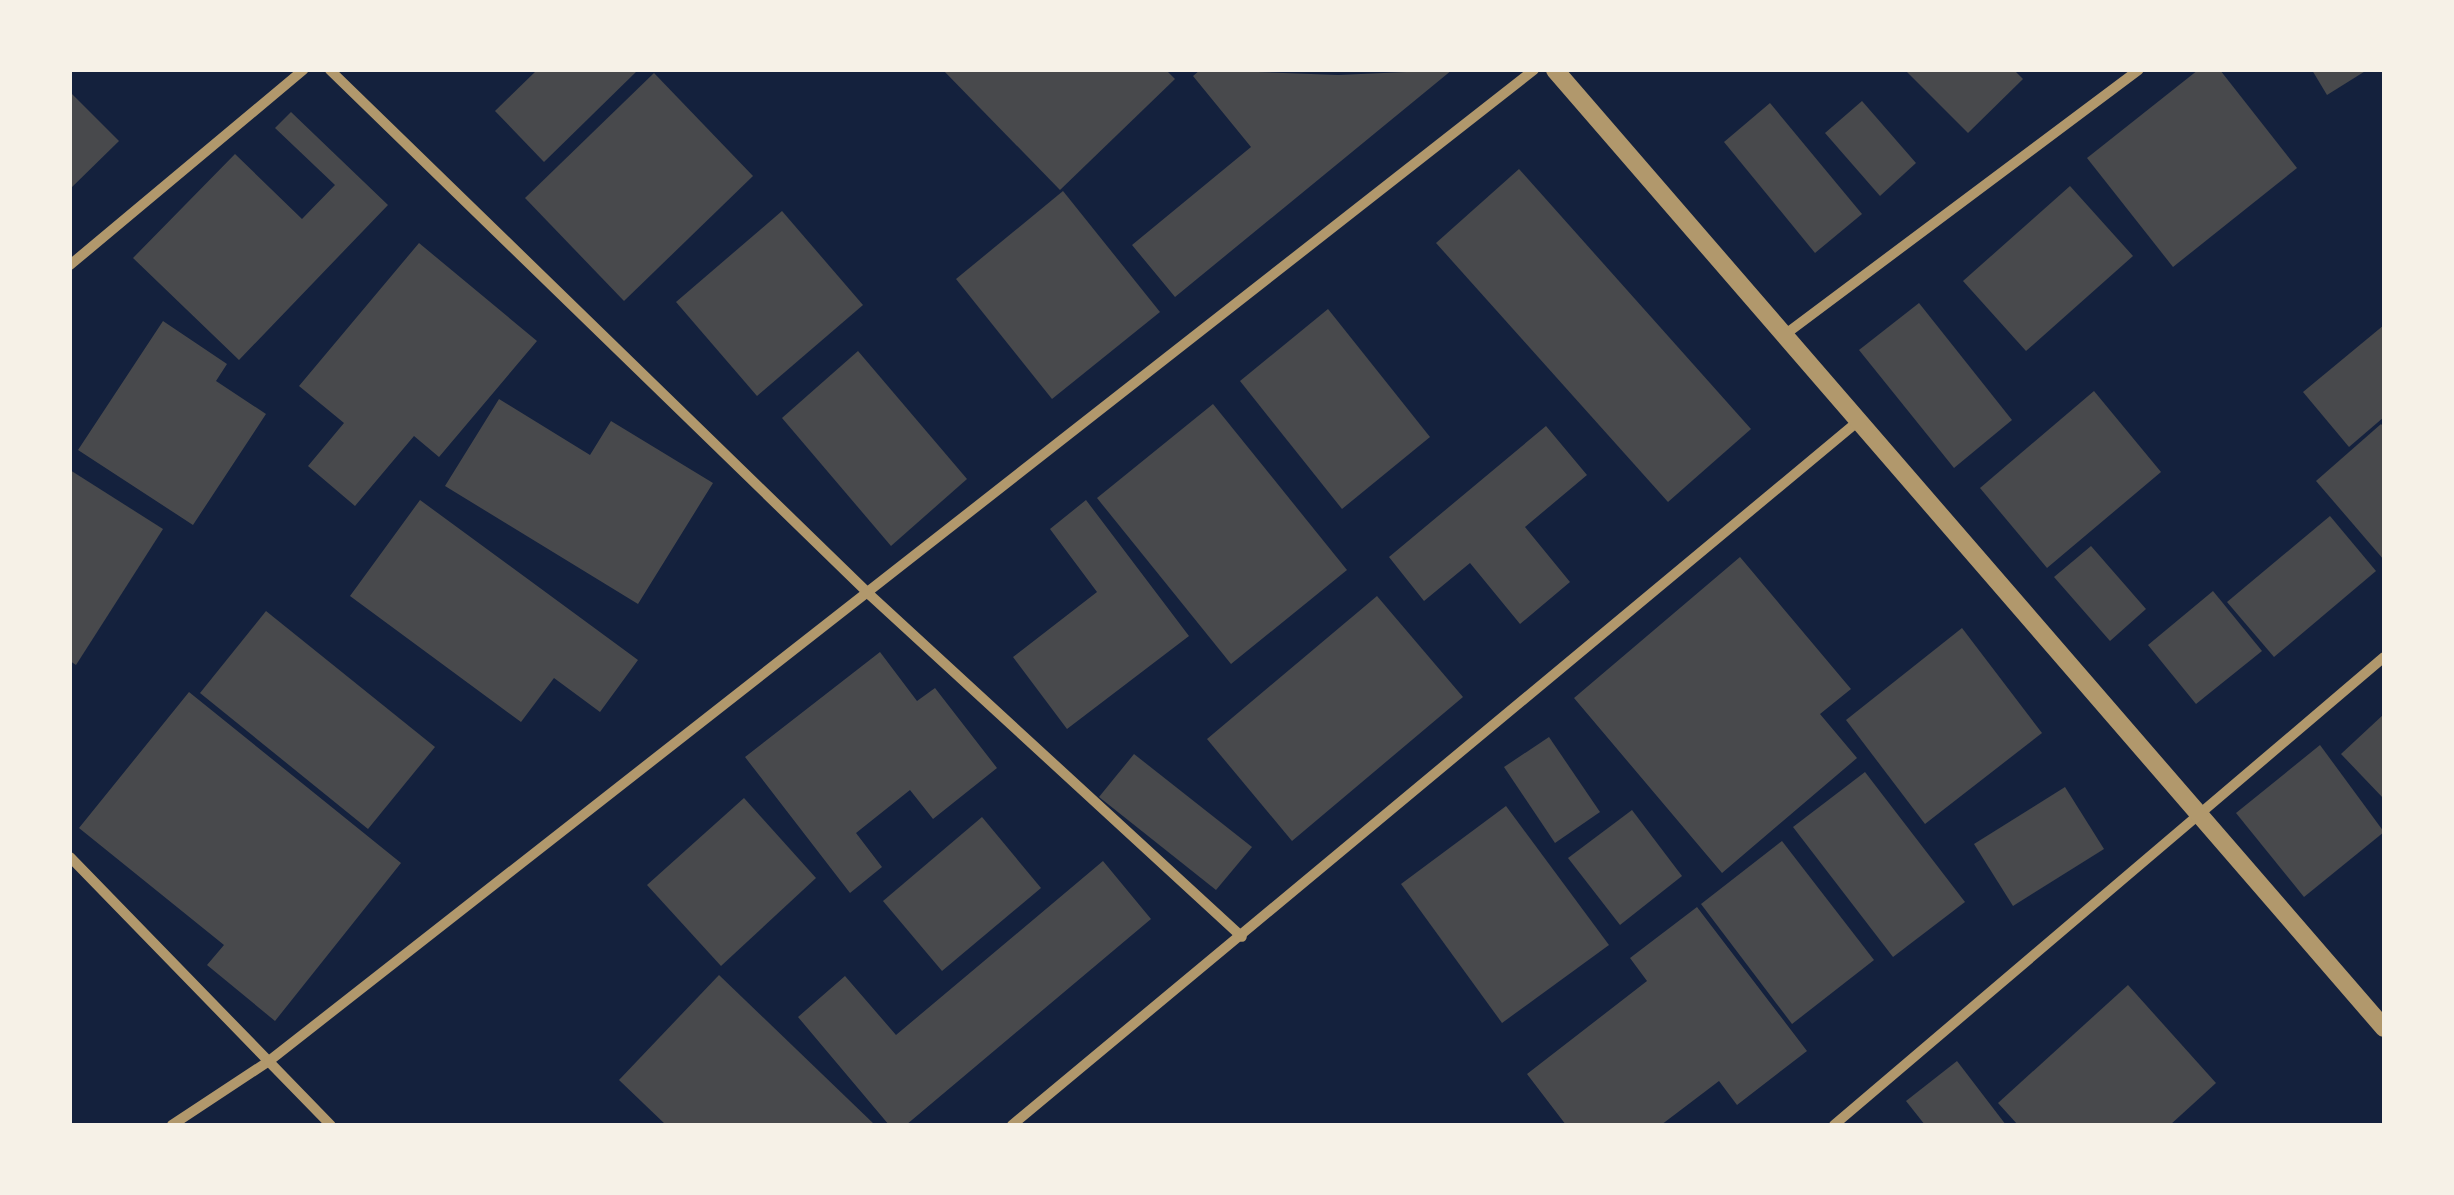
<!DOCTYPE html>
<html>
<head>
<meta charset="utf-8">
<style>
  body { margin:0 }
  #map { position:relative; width:2454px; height:1195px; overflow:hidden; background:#14213d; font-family:Poppins,sans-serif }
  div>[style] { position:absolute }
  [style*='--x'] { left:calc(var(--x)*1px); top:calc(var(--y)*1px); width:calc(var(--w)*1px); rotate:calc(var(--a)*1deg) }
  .building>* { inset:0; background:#48494c }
  .minor>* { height:10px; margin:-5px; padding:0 5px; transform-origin:5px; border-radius:5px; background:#b1986c }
  .tertiary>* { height:18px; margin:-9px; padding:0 9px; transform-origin:9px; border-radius:9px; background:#b1986c }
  span { translate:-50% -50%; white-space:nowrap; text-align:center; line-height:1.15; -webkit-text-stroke:8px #f6f1e7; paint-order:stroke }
  .frame { position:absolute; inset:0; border:72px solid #f6f1e7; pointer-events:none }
</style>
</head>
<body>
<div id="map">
  <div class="building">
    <i style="clip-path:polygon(537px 70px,638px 70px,544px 162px,495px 111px)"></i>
    <i style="clip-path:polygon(943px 70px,1166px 70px,1175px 79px,1060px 190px)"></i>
    <i style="clip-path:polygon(1200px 70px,1338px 75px,1452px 70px,1175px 297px,1132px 245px,1251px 147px,1193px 76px)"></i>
    <i style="clip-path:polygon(1905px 70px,2014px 70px,2023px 79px,1968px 133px)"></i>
    <i style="clip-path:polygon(2198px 70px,2220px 70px,2297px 168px,2173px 267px,2087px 158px)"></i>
    <i style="clip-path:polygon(2312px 70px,2367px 70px,2327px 95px)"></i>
    <i style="clip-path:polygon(654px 73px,753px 176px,624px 301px,525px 198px)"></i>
    <i style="clip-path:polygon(70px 92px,119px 141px,70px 189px)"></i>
    <i style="clip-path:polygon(1862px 101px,1916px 163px,1880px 196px,1825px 133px)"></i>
    <i style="clip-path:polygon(1770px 103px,1862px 214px,1815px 253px,1724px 142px)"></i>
    <i style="clip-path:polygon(291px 112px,388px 205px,239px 360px,133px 258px,235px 154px,302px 219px,335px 185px,275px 128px)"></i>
    <i style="clip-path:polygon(1519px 169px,1751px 429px,1668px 502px,1436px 243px)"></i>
    <i style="clip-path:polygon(2070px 186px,2133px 256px,2026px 351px,1963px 281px)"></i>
    <i style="clip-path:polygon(1063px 191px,1160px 312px,1052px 399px,956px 279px)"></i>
    <i style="clip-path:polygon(782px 211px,863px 305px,757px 396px,676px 302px)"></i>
    <i style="clip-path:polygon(419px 243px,537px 341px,439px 457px,414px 436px,355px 506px,308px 466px,344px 423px,299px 386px)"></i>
    <i style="clip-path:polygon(1919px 303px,2012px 420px,1954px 468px,1859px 350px)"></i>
    <i style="clip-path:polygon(1328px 309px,1430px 437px,1342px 509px,1240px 381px)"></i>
    <i style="clip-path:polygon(163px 321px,227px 364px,216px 381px,266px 414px,193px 525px,78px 450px)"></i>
    <i style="clip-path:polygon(2384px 325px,2384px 417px,2349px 447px,2303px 392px)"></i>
    <i style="clip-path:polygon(858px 351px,967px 479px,891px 546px,782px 418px)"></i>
    <i style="clip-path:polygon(2094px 391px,2161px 472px,2047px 568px,1980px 488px)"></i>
    <i style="clip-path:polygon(499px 399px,590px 455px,611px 421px,713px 483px,638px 604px,445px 486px)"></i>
    <i style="clip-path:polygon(1213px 404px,1347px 570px,1231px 664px,1097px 498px)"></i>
    <i style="clip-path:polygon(2381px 424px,2384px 427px,2384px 560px,2316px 481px)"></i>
    <i style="clip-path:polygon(1546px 426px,1587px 475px,1525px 527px,1570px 582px,1520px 624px,1470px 563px,1424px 601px,1389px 557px)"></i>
    <i style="clip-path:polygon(70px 470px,163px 529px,76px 665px,70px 661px)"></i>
    <i style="clip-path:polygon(420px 500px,638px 660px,600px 712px,554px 678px,521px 722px,350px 596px)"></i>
    <i style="clip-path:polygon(1086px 500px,1189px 636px,1067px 729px,1013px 657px,1097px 592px,1050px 529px)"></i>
    <i style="clip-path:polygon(2330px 516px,2376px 571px,2274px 657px,2227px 602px)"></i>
    <i style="clip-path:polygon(2091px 546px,2146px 609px,2110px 641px,2054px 577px)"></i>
    <i style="clip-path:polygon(1740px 557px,1851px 689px,1820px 714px,1857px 758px,1722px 873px,1574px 698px)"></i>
    <i style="clip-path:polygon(2213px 591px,2262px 651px,2196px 704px,2148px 645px)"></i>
    <i style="clip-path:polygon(1377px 596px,1463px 697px,1292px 841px,1207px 739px)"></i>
    <i style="clip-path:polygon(266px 611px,435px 747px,368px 829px,200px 693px)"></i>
    <i style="clip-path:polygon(1962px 628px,2042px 733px,1925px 824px,1846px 720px)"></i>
    <i style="clip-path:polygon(880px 652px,917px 701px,935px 688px,997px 768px,933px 819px,910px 790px,856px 833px,882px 867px,850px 893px,745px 757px)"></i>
    <i style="clip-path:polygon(189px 692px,401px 863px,275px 1021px,207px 965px,224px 945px,79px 828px)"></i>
    <i style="clip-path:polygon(2384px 714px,2384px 799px,2341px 754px)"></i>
    <i style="clip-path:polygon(1549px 737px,1600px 812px,1555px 843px,1504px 767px)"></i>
    <i style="clip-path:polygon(2320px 745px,2384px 832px,2304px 897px,2236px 813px)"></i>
    <i style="clip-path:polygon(1134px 754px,1252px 847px,1216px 890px,1099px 797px)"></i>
    <i style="clip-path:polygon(1865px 772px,1965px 902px,1893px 957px,1793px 827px)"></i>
    <i style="clip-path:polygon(2065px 787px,2104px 849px,2013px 906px,1974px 844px)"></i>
    <i style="clip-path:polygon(744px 798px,816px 878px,721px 966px,647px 885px)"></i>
    <i style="clip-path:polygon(1506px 806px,1609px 945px,1502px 1023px,1401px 884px)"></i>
    <i style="clip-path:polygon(1632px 810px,1682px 876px,1620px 925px,1568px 858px)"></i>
    <i style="clip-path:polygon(982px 817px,1041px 888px,942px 971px,883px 901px)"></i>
    <i style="clip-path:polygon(1782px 841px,1874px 960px,1792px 1024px,1701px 904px)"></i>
    <i style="clip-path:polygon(1103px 861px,1151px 919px,906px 1125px,889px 1125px,798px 1017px,845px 976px,896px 1035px)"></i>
    <i style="clip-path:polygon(1697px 907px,1807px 1051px,1737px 1105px,1719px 1081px,1661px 1125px,1566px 1125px,1527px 1074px,1647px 981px,1630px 958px)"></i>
    <i style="clip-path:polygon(719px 975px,875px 1125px,666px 1125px,619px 1080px)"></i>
    <i style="clip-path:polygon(2128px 985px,2216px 1083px,2170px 1125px,2018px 1125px,1998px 1103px)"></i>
    <i style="clip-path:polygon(1957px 1061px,2006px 1125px,1925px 1125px,1906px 1101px)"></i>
  </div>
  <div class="minor">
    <i style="--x:330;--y:70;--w:753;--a:44.19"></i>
    <i style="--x:870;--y:595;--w:505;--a:42.59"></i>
    <i style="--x:70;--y:265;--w:304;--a:-39.9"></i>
    <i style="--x:1787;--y:333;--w:439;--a:-36.8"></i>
    <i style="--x:70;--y:857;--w:374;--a:45.8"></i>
    <i style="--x:172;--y:1125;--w:116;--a:-33.4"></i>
    <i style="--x:269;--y:1061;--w:1607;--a:-38.08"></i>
    <i style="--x:1012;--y:1125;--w:1096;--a:-39.75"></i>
    <i style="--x:1834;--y:1125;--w:722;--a:-40.39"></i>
  </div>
  <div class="tertiary">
    <i style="--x:1555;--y:70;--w:1267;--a:49.13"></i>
  </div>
  <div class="frame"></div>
</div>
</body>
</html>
